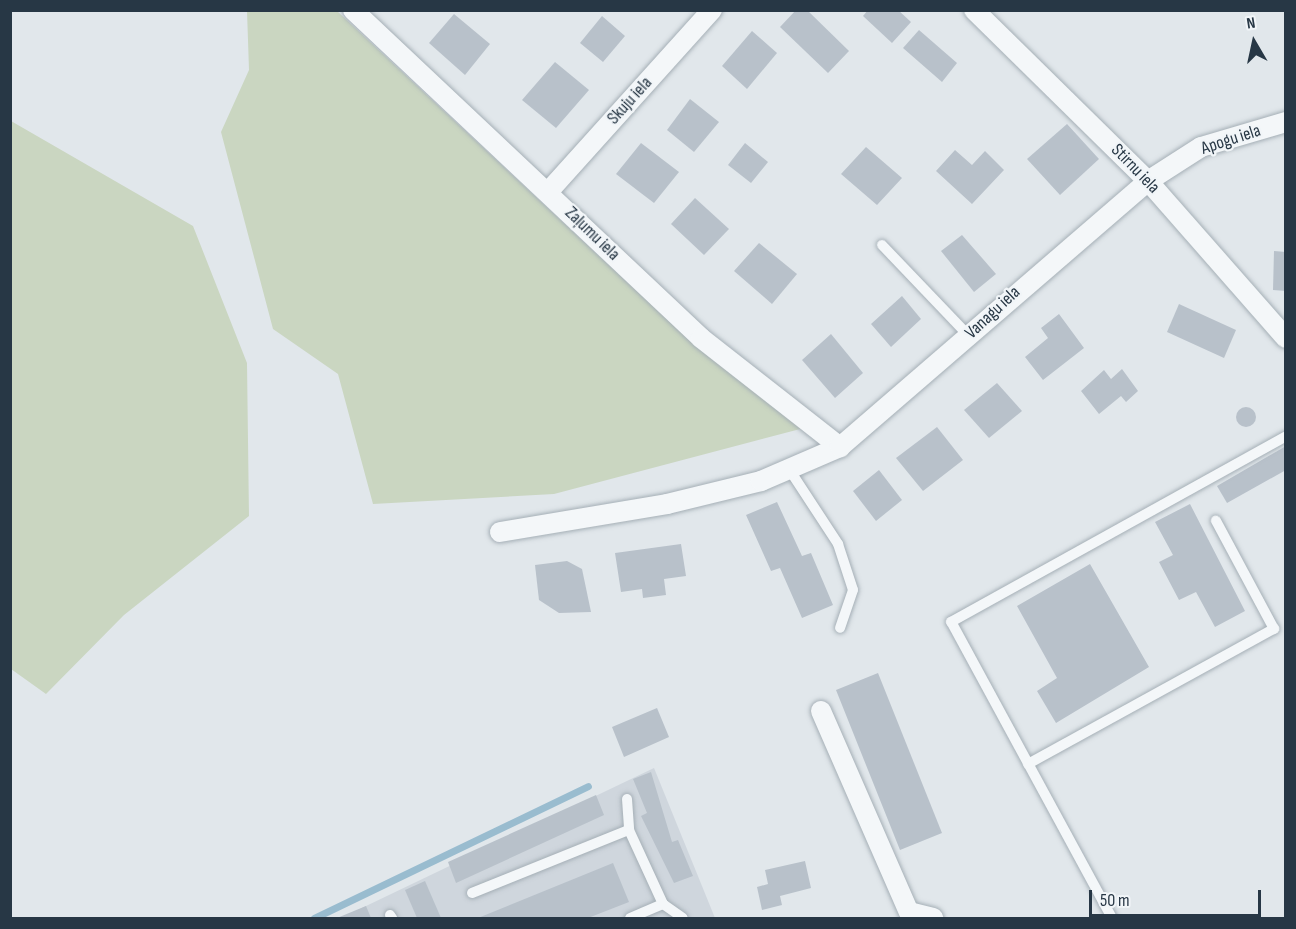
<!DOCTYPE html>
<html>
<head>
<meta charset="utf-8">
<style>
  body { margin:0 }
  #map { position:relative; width:1296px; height:929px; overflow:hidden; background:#e1e7eb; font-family:"Sofia Sans Condensed",sans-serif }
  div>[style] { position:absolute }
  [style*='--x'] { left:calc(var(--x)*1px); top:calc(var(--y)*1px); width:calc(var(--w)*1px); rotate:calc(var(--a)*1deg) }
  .built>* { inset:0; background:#cfd6dd }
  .green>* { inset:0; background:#cad6c1 }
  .stream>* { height:7px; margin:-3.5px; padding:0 3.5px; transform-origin:3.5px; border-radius:3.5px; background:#99bccf }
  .building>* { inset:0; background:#b8c1ca }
  .round { border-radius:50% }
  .roads { filter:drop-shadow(0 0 2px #a5afb6) drop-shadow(0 0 2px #a5afb6) }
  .service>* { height:10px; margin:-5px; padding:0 5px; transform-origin:5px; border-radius:5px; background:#f4f7f9 }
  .minor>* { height:20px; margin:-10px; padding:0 10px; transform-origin:10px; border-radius:10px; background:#f4f7f9 }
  span { translate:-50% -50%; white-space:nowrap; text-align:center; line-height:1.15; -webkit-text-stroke:4.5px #f1f5f8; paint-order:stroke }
  .street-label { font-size:18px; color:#273745 }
  .frame { position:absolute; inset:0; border:12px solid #273745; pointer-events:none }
  .north { position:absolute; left:1224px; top:12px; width:60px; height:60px; -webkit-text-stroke:4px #f1f5f8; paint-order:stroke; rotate:351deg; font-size:16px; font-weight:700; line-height:24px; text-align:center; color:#273745 }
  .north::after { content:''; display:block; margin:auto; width:21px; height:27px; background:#273745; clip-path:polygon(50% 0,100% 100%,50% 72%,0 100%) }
  .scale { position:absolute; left:1089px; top:890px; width:172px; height:27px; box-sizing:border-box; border:3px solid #273745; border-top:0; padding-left:8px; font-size:18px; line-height:21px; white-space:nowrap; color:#273745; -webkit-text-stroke:4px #f1f5f8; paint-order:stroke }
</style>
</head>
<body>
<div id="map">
  <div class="built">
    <i style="clip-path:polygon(654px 768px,715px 918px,341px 918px)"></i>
  </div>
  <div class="green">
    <i style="clip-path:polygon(247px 11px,337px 11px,691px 342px,804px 428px,554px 494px,373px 504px,338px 374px,273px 329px,221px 132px,249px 70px)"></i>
    <i style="clip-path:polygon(11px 121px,193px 226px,247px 363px,249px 516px,124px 615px,46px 694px,11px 669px)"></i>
  </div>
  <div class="stream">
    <i style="--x:314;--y:918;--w:304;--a:-25.7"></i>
  </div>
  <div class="building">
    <i style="clip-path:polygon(796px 10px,807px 10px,849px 51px,828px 73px,780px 27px)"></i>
    <i style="clip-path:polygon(868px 10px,898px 10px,911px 22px,892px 43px,863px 16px)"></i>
    <i style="clip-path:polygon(454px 14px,490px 44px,465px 75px,429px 43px)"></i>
    <i style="clip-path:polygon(602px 16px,625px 36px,603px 62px,580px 43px)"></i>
    <i style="clip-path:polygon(919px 30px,957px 63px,942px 82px,903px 48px)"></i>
    <i style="clip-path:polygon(752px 31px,777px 53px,747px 89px,722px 66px)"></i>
    <i style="clip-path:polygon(555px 62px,589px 90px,556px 128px,522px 100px)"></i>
    <i style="clip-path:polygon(690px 99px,719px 122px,694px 152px,667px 130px)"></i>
    <i style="clip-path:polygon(1067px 124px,1099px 159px,1060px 195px,1027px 159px)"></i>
    <i style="clip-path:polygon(641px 143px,679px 172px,654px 203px,616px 174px)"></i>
    <i style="clip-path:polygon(745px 143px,768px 162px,751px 183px,728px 165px)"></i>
    <i style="clip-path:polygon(866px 147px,902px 178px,877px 205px,841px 174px)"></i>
    <i style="clip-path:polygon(955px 150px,972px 165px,985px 151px,1004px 170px,972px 204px,936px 171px)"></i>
    <i style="clip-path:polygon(695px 198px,729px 229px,704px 255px,671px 224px)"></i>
    <i style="clip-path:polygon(962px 235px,996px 274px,974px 292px,941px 251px)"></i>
    <i style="clip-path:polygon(759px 243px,797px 274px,772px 304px,734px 271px)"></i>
    <i style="clip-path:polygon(1274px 251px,1286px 252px,1286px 291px,1273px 290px)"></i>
    <i style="clip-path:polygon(902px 296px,921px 319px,891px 347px,871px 324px)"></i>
    <i style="clip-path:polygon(1179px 304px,1236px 330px,1224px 358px,1167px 332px)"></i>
    <i style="clip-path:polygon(1059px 314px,1084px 348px,1043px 380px,1025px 357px,1048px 338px,1041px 328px)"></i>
    <i style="clip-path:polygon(831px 334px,863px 373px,835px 398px,802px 360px)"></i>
    <i style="clip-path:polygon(1122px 369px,1138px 391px,1126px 402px,1121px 396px,1099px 414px,1081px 391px,1104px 370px,1111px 379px)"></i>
    <i style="clip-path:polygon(997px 383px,1022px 411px,989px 438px,964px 410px)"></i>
    <i class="round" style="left:1236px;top:407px;width:20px;height:20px"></i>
    <i style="clip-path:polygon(937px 427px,963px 460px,923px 491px,896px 458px)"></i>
    <i style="clip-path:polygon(1286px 446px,1286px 470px,1227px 503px,1217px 486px)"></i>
    <i style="clip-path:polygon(879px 470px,902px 500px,876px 521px,853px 491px)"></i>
    <i style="clip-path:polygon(777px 502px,802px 556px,811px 553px,833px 605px,802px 618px,780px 568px,771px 571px,746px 515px)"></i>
    <i style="clip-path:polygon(1190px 504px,1245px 611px,1215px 627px,1196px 592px,1179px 600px,1159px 562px,1173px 555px,1155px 522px)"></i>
    <i style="clip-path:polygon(681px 544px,686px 576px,664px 579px,666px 595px,643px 598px,642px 589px,621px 592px,615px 553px)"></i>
    <i style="clip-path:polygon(567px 561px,582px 569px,591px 612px,559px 613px,539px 600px,535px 565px)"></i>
    <i style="clip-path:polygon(1090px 564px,1149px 667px,1056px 723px,1037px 691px,1057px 678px,1017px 606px)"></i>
    <i style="clip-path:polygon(878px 673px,942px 833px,900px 850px,836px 690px)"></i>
    <i style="clip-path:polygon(657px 708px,669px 737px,624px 757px,612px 727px)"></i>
    <i style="clip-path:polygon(651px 772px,672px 842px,678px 840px,693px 876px,674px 883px,641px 816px,647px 813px,633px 779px)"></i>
    <i style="clip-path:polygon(596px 795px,604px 815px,456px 883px,448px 862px)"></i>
    <i style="clip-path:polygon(805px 861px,811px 888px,780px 896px,782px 905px,762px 910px,757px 887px,768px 884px,765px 870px)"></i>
    <i style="clip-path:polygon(613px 863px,629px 902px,588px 918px,478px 918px)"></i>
    <i style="clip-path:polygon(425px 881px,441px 918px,417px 918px,405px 890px)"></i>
    <i style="clip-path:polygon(366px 906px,371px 918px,337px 918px)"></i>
  </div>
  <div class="roads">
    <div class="service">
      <i style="--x:882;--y:245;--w:126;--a:46.3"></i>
      <i style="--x:789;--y:469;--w:90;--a:56.8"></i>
      <i style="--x:838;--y:544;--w:48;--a:71.9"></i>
      <i style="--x:853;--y:590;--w:40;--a:108.9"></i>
      <i style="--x:1028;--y:764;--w:281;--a:-28.8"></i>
      <i style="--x:1274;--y:629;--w:123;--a:-118.2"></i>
      <i style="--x:627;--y:799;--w:31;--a:86"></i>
      <i style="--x:629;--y:830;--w:81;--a:65.3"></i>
      <i style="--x:663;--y:904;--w:24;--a:35"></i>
      <i style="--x:472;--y:893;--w:169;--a:-21.9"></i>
      <i style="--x:390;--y:915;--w:4;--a:56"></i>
      <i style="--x:630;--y:918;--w:36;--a:-23"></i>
      <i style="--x:1112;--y:918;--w:337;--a:-118.5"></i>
      <i style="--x:951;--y:622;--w:383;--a:-29"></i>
    </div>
    <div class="minor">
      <i style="--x:353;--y:10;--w:478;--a:43.3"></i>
      <i style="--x:701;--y:338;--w:177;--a:38.1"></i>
      <i style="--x:974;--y:10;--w:244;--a:44.5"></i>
      <i style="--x:1148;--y:181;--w:209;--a:48.7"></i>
      <i style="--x:548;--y:192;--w:245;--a:-48"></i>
      <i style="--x:500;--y:532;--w:169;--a:-9.5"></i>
      <i style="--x:667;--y:504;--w:97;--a:-13.7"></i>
      <i style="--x:761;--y:481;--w:86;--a:-23.3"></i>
      <i style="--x:840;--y:447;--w:407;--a:-40.8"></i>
      <i style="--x:1148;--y:181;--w:63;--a:-32.7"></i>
      <i style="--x:1201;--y:147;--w:89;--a:-16.4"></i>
      <i style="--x:821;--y:711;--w:219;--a:66.4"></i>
      <i style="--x:909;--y:912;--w:25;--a:14"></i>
    </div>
  </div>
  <div class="street-label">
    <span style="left:630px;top:101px;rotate:-48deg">Skuju iela</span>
    <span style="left:1231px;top:140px;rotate:-18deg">Apogu iela</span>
    <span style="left:1135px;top:169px;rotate:46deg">Stirnu iela</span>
    <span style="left:592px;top:234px;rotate:44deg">Zaļumu iela</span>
    <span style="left:993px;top:313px;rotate:-43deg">Vanagu iela</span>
  </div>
  <div class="frame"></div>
  <div class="north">N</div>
  <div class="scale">50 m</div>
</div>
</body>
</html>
